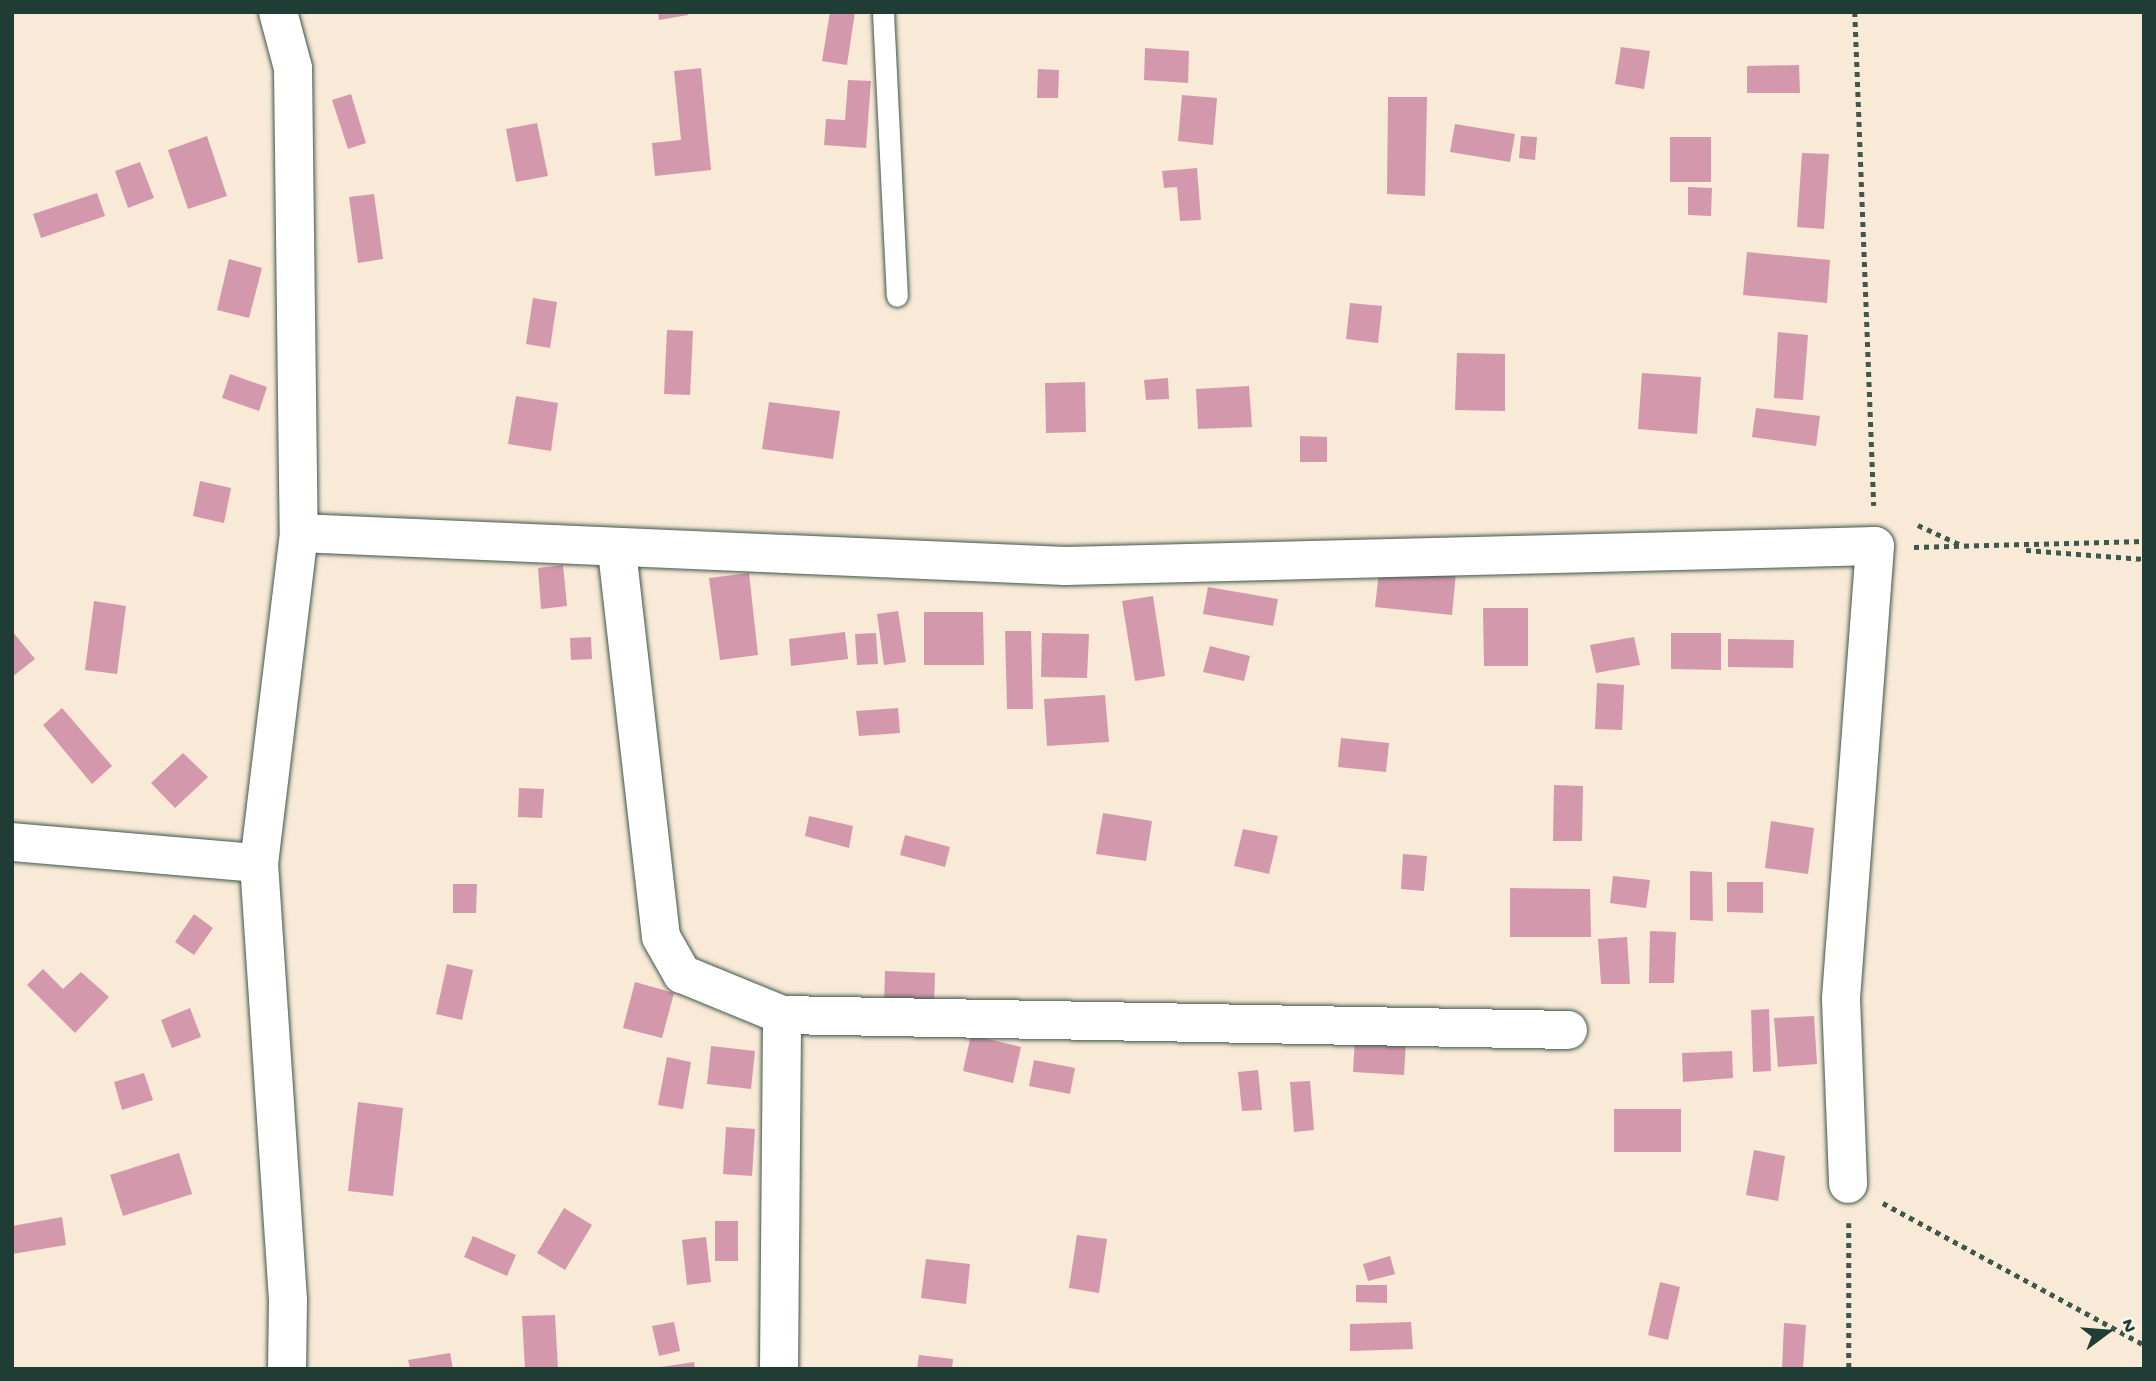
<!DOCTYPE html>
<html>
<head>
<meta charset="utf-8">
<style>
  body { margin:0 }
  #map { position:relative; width:2156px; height:1381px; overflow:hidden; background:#f8ead7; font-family:"Gochi Hand",sans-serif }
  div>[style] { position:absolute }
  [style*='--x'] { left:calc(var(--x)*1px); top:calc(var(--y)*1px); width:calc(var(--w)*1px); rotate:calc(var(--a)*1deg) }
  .building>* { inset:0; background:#d498ad }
  .path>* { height:4.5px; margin-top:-2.25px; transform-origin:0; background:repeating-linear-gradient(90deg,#40574c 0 5px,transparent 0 10px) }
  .roads { filter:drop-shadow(0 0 2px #40574c) drop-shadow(0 0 2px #40574c) }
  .lane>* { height:21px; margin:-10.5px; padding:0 10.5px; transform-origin:10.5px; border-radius:10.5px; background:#fff }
  .street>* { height:38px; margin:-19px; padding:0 19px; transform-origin:19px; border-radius:19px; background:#fff }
  .secondary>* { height:38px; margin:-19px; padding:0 19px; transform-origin:19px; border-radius:19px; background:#fff }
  span { translate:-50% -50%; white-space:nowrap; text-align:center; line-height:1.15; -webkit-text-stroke:5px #fbf7ec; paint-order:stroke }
  .frame { position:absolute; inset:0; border:14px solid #1f3d34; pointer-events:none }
  .north { position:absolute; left:2072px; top:1297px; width:70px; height:70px; -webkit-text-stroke:5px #fbf7ec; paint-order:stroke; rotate:74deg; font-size:19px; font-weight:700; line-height:28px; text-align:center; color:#1f3d34 }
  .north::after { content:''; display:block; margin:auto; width:24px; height:32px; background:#1f3d34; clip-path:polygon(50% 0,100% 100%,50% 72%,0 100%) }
</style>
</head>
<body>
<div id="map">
  <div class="building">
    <i style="clip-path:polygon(658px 12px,688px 12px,688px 15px,659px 20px)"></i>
    <i style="clip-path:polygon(830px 12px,855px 12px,847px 65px,822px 61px)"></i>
    <i style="clip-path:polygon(1621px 47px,1650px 51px,1644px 89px,1615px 84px)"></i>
    <i style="clip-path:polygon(1145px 48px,1189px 51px,1188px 83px,1144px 80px)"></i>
    <i style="clip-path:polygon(1799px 65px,1800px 93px,1747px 93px,1747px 66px)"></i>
    <i style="clip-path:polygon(701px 68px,711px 170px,655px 176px,652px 143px,681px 140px,674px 71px)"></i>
    <i style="clip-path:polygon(1038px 69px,1059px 70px,1058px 98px,1037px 98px)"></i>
    <i style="clip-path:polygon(848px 80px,871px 81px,866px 148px,824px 145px,826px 119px,845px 120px)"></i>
    <i style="clip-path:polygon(351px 94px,366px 143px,348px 149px,332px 100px)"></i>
    <i style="clip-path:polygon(1182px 95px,1217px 98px,1213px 145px,1178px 141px)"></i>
    <i style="clip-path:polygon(1388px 97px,1427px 97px,1425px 196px,1387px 194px)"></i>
    <i style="clip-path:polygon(537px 123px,548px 176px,516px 182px,506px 129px)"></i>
    <i style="clip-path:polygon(1455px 124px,1515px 134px,1510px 162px,1450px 152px)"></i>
    <i style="clip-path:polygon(207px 136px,227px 196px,188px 209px,168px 150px)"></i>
    <i style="clip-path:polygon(1521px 136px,1537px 137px,1535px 160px,1519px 158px)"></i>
    <i style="clip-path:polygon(1670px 137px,1711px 137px,1711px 182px,1670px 182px)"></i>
    <i style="clip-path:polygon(1802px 153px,1829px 154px,1824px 229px,1797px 227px)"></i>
    <i style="clip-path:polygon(140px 162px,154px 198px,128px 208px,115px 171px)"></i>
    <i style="clip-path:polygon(1197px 168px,1201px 220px,1180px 221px,1177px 187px,1164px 188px,1162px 171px)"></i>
    <i style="clip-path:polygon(1688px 187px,1712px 188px,1711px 216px,1688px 215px)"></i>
    <i style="clip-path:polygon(97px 193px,105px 216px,41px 238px,33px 214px)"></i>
    <i style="clip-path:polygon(374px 194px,383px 259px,358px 263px,349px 197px)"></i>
    <i style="clip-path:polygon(1747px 252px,1830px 260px,1827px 303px,1743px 295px)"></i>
    <i style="clip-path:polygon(229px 259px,262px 268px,249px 318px,217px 310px)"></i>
    <i style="clip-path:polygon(533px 298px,557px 302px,550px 348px,526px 344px)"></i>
    <i style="clip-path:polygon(1350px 303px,1382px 306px,1378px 343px,1346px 339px)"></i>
    <i style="clip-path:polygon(667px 330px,693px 331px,690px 395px,664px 394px)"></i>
    <i style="clip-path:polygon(1778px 332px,1808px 335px,1803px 400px,1774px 398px)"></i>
    <i style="clip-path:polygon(1457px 353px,1505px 354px,1505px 411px,1455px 410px)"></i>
    <i style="clip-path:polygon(1642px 373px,1701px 377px,1697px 434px,1638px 429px)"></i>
    <i style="clip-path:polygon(230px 374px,267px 387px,259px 411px,222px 398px)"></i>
    <i style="clip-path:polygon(1168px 378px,1169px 399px,1146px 400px,1144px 380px)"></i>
    <i style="clip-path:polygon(1085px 382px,1086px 432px,1046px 433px,1045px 383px)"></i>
    <i style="clip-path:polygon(1249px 386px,1252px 427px,1198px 429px,1196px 389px)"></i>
    <i style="clip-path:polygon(516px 396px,558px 403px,551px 451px,508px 444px)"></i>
    <i style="clip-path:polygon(769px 402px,840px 411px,833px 459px,762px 449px)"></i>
    <i style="clip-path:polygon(1756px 408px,1820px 416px,1816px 446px,1752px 437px)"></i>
    <i style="clip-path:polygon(1300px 436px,1327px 437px,1327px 462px,1300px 462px)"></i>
    <i style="clip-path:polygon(200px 481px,231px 488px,224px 523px,193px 516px)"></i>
    <i style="clip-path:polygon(1380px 563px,1456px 572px,1452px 615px,1375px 607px)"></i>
    <i style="clip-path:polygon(563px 565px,567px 606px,541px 609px,538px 568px)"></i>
    <i style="clip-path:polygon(749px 573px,758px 655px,720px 660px,709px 578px)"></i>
    <i style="clip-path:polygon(1208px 587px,1278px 599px,1273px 626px,1203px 614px)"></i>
    <i style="clip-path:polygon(1153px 596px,1165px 676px,1135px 681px,1122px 601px)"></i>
    <i style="clip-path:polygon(94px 601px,126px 606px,117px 674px,85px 670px)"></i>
    <i style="clip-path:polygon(1483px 608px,1528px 608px,1528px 666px,1484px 666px)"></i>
    <i style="clip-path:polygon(898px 611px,906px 662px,884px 665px,877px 614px)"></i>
    <i style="clip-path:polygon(924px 612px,983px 612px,984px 665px,924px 665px)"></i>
    <i style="clip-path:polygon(12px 631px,35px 659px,12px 677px)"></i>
    <i style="clip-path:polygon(1005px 631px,1031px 631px,1033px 709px,1007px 709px)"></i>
    <i style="clip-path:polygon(845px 632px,848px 659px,791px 666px,789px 639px)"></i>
    <i style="clip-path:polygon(876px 633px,878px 664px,857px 665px,855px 634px)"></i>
    <i style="clip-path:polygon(1042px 633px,1089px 634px,1087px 678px,1041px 677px)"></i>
    <i style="clip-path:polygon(1671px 633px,1721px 633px,1721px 670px,1671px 669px)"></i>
    <i style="clip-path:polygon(591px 637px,592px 659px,571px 660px,570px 638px)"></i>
    <i style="clip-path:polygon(1634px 637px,1640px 665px,1596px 673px,1590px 645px)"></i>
    <i style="clip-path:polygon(1728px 639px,1794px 640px,1793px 668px,1728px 667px)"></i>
    <i style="clip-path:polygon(1210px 646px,1250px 656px,1244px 681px,1203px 672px)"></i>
    <i style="clip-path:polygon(1597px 683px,1624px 685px,1622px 730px,1595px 729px)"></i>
    <i style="clip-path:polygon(1105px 695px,1109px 742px,1047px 746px,1044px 699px)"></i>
    <i style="clip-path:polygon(62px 708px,112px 766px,92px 784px,43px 725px)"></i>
    <i style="clip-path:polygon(898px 708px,900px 733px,859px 736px,856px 711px)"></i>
    <i style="clip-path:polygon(1341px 738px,1389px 743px,1386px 772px,1338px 767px)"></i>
    <i style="clip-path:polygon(183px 753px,208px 777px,175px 808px,151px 783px)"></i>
    <i style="clip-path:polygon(1554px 785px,1583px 786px,1582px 841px,1553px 841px)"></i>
    <i style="clip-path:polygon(519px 788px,544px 789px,542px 818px,518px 817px)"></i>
    <i style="clip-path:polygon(1103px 813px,1152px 821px,1146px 861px,1096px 854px)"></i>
    <i style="clip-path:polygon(809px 816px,853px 826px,849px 848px,805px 836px)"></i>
    <i style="clip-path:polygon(1771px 821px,1814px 828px,1808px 874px,1765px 868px)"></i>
    <i style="clip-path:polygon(1243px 829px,1278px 836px,1269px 874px,1234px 866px)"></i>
    <i style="clip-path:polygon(905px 835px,950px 847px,945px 867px,900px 855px)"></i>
    <i style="clip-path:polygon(1403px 854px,1427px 856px,1424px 891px,1401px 889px)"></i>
    <i style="clip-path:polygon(1690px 871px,1712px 872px,1713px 921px,1690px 920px)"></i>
    <i style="clip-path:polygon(1613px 876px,1650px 880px,1646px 908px,1610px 903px)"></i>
    <i style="clip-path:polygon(1727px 882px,1763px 882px,1763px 913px,1727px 912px)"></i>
    <i style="clip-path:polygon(453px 884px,477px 884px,476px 913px,453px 913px)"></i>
    <i style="clip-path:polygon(1510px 888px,1590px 889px,1591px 937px,1510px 937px)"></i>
    <i style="clip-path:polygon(194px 914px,213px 928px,194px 955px,175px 942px)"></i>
    <i style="clip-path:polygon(1650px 931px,1676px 932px,1674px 983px,1649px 983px)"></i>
    <i style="clip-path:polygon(1627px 937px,1630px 984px,1601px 984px,1598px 939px)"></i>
    <i style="clip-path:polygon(447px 964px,473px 970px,462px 1020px,436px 1014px)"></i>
    <i style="clip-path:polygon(43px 969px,63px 989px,81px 972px,109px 997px,75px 1033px,27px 985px)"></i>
    <i style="clip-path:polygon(885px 971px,935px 973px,934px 1007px,884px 1005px)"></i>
    <i style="clip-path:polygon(635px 982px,674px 993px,662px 1038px,623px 1028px)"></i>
    <i style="clip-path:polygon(190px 1008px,201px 1037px,172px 1048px,161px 1020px)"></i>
    <i style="clip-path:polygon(1769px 1009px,1771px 1071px,1753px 1072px,1751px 1010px)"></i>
    <i style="clip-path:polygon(1814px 1016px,1817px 1064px,1778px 1067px,1774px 1018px)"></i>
    <i style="clip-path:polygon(971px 1035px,1021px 1047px,1013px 1083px,963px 1071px)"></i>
    <i style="clip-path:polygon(1355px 1038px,1406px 1041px,1404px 1075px,1353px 1072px)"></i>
    <i style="clip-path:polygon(711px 1046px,755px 1051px,751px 1089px,707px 1084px)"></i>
    <i style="clip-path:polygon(1732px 1051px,1733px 1078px,1683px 1082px,1682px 1053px)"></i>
    <i style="clip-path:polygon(667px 1057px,691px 1062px,683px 1109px,658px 1105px)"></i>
    <i style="clip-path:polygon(1034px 1060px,1075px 1068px,1070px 1094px,1029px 1086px)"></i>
    <i style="clip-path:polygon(1258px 1070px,1262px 1110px,1242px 1111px,1238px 1072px)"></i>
    <i style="clip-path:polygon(144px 1073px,153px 1100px,122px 1110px,114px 1082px)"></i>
    <i style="clip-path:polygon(1310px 1081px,1314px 1130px,1294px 1132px,1290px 1082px)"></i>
    <i style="clip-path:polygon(358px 1102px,403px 1108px,393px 1196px,348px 1191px)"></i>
    <i style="clip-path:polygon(1614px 1109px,1681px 1109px,1681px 1152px,1614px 1152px)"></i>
    <i style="clip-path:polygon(726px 1127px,755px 1129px,752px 1176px,723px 1174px)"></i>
    <i style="clip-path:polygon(1754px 1150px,1785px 1156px,1778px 1201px,1746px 1195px)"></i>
    <i style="clip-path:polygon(179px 1153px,192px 1194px,123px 1216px,110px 1175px)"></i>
    <i style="clip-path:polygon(564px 1208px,592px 1225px,565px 1270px,537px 1253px)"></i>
    <i style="clip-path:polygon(62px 1217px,66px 1245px,12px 1254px,12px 1226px)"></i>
    <i style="clip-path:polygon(715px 1221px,738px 1221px,738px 1261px,715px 1261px)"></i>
    <i style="clip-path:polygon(1077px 1235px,1107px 1239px,1099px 1293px,1069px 1288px)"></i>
    <i style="clip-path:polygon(473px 1236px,516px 1255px,507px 1276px,464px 1257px)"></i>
    <i style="clip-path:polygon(706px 1237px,711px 1282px,687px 1285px,682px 1240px)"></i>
    <i style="clip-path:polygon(1390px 1256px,1395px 1274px,1368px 1281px,1363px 1264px)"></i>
    <i style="clip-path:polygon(926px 1259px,970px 1264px,966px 1304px,921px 1298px)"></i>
    <i style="clip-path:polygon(1660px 1282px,1680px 1287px,1668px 1340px,1648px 1335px)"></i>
    <i style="clip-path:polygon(1356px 1285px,1387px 1285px,1387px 1303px,1356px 1302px)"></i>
    <i style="clip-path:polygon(555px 1315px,558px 1369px,525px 1369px,522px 1316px)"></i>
    <i style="clip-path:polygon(674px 1322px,680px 1351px,659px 1356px,652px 1326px)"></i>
    <i style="clip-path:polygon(1411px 1322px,1413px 1349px,1350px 1351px,1350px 1324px)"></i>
    <i style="clip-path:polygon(1784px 1323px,1806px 1325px,1803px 1369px,1782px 1369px)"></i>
    <i style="clip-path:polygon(450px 1353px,453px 1369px,410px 1369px,408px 1360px)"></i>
    <i style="clip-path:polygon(919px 1355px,953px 1359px,952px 1369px,917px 1369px)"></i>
    <i style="clip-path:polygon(694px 1362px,695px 1369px,661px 1369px,661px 1367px)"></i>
  </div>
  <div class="path">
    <i style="--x:1855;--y:12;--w:494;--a:87.8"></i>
    <i style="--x:1918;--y:525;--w:47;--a:24.9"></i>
    <i style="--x:1914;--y:547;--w:230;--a:-1.5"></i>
    <i style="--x:2026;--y:550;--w:118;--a:4.4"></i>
    <i style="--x:1883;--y:1203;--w:297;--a:28.5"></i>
    <i style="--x:1849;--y:1223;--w:146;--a:90"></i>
  </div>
  <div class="roads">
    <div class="lane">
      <i style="--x:883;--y:12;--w:284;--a:87.2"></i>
    </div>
    <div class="street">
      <i style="--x:299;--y:533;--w:767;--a:2.47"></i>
      <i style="--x:1065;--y:566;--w:810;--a:-1.41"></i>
      <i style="--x:1875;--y:546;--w:454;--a:94.3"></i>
      <i style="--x:1841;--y:999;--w:185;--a:87.8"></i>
      <i style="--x:617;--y:551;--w:388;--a:83.5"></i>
      <i style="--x:661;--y:937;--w:43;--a:60.4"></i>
      <i style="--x:682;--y:974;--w:108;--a:22.3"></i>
      <i style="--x:782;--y:1015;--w:786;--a:1.09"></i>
      <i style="--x:12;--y:842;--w:248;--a:4.9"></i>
      <i style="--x:779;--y:1369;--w:354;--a:-89.5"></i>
    </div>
    <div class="secondary">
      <i style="--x:278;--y:12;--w:58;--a:75"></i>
      <i style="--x:293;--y:68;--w:465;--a:89.3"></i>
      <i style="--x:299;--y:533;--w:332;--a:96.9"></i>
      <i style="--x:259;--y:863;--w:438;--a:86.2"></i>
      <i style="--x:288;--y:1300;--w:69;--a:90.8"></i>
    </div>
  </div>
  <div class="frame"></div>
  <div class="north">N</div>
</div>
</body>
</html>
